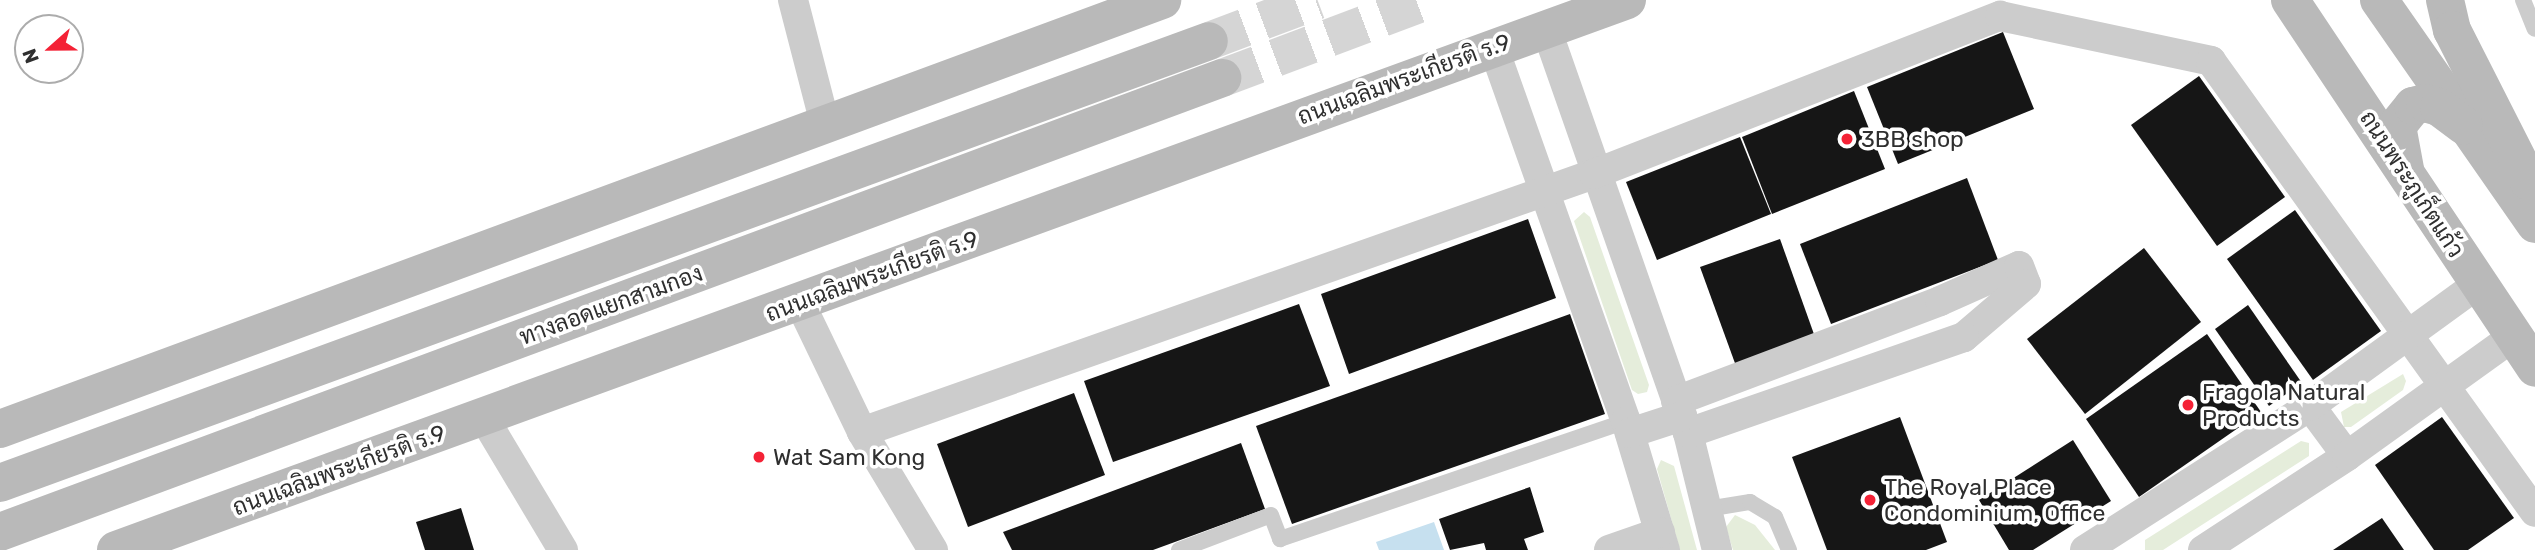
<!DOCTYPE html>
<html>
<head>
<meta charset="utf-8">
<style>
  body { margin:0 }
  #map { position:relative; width:2535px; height:550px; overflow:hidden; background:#fff; font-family:Rubik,Sarabun,sans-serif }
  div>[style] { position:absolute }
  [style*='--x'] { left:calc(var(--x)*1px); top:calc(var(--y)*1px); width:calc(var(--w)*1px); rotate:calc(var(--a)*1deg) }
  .green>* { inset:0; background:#e5eddb }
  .water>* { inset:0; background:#c6e0ef }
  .building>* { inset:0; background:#161616 }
  .secondary-tunnel>* { height:38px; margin-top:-19px; transform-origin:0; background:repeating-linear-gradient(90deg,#d5d5d5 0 38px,transparent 0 57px) }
  .service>* { height:16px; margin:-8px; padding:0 8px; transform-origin:8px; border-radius:8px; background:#ccc }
  .minor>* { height:30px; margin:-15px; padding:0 15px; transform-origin:15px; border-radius:15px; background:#ccc }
  .secondary>* { height:38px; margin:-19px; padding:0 19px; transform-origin:19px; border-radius:19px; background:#b9b9b9 }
  .dots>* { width:19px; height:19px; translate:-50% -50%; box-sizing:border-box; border:4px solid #fff; border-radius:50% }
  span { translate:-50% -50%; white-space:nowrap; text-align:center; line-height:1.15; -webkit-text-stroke:7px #fff; paint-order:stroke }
  .street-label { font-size:23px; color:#2f2f2f }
  .poi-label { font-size:23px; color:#2f2f2f }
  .left { translate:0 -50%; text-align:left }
  .north { position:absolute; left:14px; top:14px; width:70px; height:70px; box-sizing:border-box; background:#fff; border:2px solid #acacac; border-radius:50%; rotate:249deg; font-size:19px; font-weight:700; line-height:28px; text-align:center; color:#2f2f2f }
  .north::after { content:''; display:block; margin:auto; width:24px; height:32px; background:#f42236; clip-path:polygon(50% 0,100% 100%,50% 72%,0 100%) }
</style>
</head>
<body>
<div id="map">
  <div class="green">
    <i style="clip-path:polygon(1584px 212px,1590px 217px,1649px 385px,1647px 392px,1638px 394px,1632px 390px,1574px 221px)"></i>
    <i style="clip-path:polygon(2403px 374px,2406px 381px,2403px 390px,2351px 427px,2344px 427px,2341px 412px)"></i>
    <i style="clip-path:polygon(2301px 441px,2309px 443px,2309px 456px,2163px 550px,2145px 550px,2145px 540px)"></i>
    <i style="clip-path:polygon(1661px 460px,1674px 466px,1697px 550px,1680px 550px,1657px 469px)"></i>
    <i style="clip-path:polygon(1735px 515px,1755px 525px,1775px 550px,1733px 550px,1726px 527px)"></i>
  </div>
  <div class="water">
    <i style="clip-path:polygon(1434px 522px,1444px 550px,1379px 550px,1376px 542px)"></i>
  </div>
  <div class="building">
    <i style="clip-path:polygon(2003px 32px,2034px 109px,1898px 164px,1867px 87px)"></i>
    <i style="clip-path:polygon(2199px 76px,2285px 197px,2217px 246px,2131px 125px)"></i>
    <i style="clip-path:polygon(1854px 91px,1885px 169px,1772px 214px,1742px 137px)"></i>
    <i style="clip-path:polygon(1740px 137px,1771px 214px,1657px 260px,1626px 182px)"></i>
    <i style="clip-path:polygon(1967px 178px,1998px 260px,1831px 324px,1800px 244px)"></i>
    <i style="clip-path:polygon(2295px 210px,2381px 331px,2313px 380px,2227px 259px)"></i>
    <i style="clip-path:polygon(1528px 219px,1556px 298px,1349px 374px,1321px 294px)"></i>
    <i style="clip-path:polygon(1780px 239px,1815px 337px,1736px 366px,1700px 267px)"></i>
    <i style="clip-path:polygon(2144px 248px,2201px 322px,2085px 414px,2027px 339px)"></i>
    <i style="clip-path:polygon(1299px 304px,1330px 386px,1113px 462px,1084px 381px)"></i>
    <i style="clip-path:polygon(2248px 305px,2302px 383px,2269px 406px,2215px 329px)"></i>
    <i style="clip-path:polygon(1570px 314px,1605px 414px,1292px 524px,1256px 426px)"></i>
    <i style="clip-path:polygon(2207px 334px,2261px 412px,2139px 497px,2086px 419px)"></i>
    <i style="clip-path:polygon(1074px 393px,1105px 475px,968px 527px,937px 444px)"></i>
    <i style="clip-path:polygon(1900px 417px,1947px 542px,1926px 550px,1827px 550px,1792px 457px)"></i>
    <i style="clip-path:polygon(2442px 417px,2514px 518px,2468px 550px,2434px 550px,2375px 465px)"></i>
    <i style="clip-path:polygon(2073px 440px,2111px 501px,2033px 550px,2009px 550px,1979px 500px)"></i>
    <i style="clip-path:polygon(1241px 443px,1265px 509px,1153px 550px,1012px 550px,1003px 532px)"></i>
    <i style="clip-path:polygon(1530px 487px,1544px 532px,1524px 539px,1528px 550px,1486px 550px,1484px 543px,1450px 550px,1439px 519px)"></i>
    <i style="clip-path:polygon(461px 508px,474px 550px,425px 550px,416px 522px)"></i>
    <i style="clip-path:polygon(2382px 518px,2404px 550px,2333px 550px)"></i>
  </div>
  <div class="secondary-tunnel">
    <i style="--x:1209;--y:41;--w:116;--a:-20.6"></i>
    <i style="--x:1222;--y:78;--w:222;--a:-20.6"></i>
  </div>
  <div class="service">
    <i style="--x:2523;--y:0;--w:31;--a:68"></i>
    <i style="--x:1707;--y:509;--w:44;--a:-9.2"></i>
    <i style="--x:1750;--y:502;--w:29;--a:31"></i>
    <i style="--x:1775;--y:517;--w:36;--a:67"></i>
    <i style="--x:1179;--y:550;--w:98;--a:-20.8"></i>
    <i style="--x:1271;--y:515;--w:26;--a:69"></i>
    <i style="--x:1280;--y:539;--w:366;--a:-18.8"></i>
  </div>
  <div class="minor">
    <i style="--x:793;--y:0;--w:128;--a:75.5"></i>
    <i style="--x:1546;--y:28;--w:429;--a:70.7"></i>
    <i style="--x:1688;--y:433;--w:121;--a:76.1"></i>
    <i style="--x:1493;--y:46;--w:398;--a:70.5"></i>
    <i style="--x:1626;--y:421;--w:135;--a:73.2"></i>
    <i style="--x:800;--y:303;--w:143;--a:64.3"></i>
    <i style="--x:862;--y:432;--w:138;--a:59"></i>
    <i style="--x:1676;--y:401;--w:282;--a:-20.7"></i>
    <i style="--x:1940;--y:301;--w:86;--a:-23.9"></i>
    <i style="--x:2019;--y:266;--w:19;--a:69"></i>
    <i style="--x:2026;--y:284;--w:82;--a:139.5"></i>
    <i style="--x:1964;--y:337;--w:292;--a:160.8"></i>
    <i style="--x:2310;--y:406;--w:62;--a:53.5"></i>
    <i style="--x:484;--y:418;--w:154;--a:59.1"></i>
    <i style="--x:862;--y:432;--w:776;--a:-19.42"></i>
    <i style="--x:1594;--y:174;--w:436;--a:-21.3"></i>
    <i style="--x:2000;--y:16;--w:216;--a:12"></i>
    <i style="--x:2211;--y:61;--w:555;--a:54.31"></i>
    <i style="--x:1630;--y:433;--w:55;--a:-18.1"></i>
    <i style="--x:1609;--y:550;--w:54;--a:-19.4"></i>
    <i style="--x:2085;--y:550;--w:267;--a:-32.6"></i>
    <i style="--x:2310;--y:406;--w:208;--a:-36"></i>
    <i style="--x:2203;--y:550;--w:172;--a:-33.1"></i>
    <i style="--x:2347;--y:456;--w:206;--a:-35.7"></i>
  </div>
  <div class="secondary">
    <i style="--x:2290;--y:0;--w:442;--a:56.3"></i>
    <i style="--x:2379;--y:0;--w:273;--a:55.1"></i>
    <i style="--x:2445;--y:0;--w:31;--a:77"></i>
    <i style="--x:2452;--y:30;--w:170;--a:63.1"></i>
    <i style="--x:2405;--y:169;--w:44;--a:-100.5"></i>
    <i style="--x:2397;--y:126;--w:26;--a:-51"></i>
    <i style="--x:2413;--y:106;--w:12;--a:-14"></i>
    <i style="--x:2425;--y:103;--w:15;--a:16"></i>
    <i style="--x:2439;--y:107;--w:31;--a:37"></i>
    <i style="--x:0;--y:429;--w:1239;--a:-20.26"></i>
    <i style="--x:0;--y:483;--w:1287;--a:-20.08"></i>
    <i style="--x:0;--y:532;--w:1304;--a:-20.38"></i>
    <i style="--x:116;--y:550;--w:1608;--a:-20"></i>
  </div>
  <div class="dots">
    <i style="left:1847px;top:139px;background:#f42236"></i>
    <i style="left:2188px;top:405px;background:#f42236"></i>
    <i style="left:759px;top:457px;background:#f42236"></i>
    <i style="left:1870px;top:500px;background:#f42236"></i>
  </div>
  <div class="street-label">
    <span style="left:1404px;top:79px;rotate:-20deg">ถนนเฉลิมพระเกียรติ ร.9</span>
    <span style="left:2412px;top:184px;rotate:57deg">ถนนพระภูเก็ตแก้ว</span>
    <span style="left:872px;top:276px;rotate:-20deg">ถนนเฉลิมพระเกียรติ ร.9</span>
    <span style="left:611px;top:305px;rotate:-20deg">ทางลอดแยกสามกอง</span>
    <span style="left:339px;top:470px;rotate:-20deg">ถนนเฉลิมพระเกียรติ ร.9</span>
  </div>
  <div class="poi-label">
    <span class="left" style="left:1861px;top:139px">3BB shop</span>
    <span class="left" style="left:2202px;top:405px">Fragola Natural<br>Products</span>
    <span class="left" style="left:773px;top:457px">Wat Sam Kong</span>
    <span class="left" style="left:1884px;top:500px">The Royal Place<br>Condominium, Office</span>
  </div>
  <div class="north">N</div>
</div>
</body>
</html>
